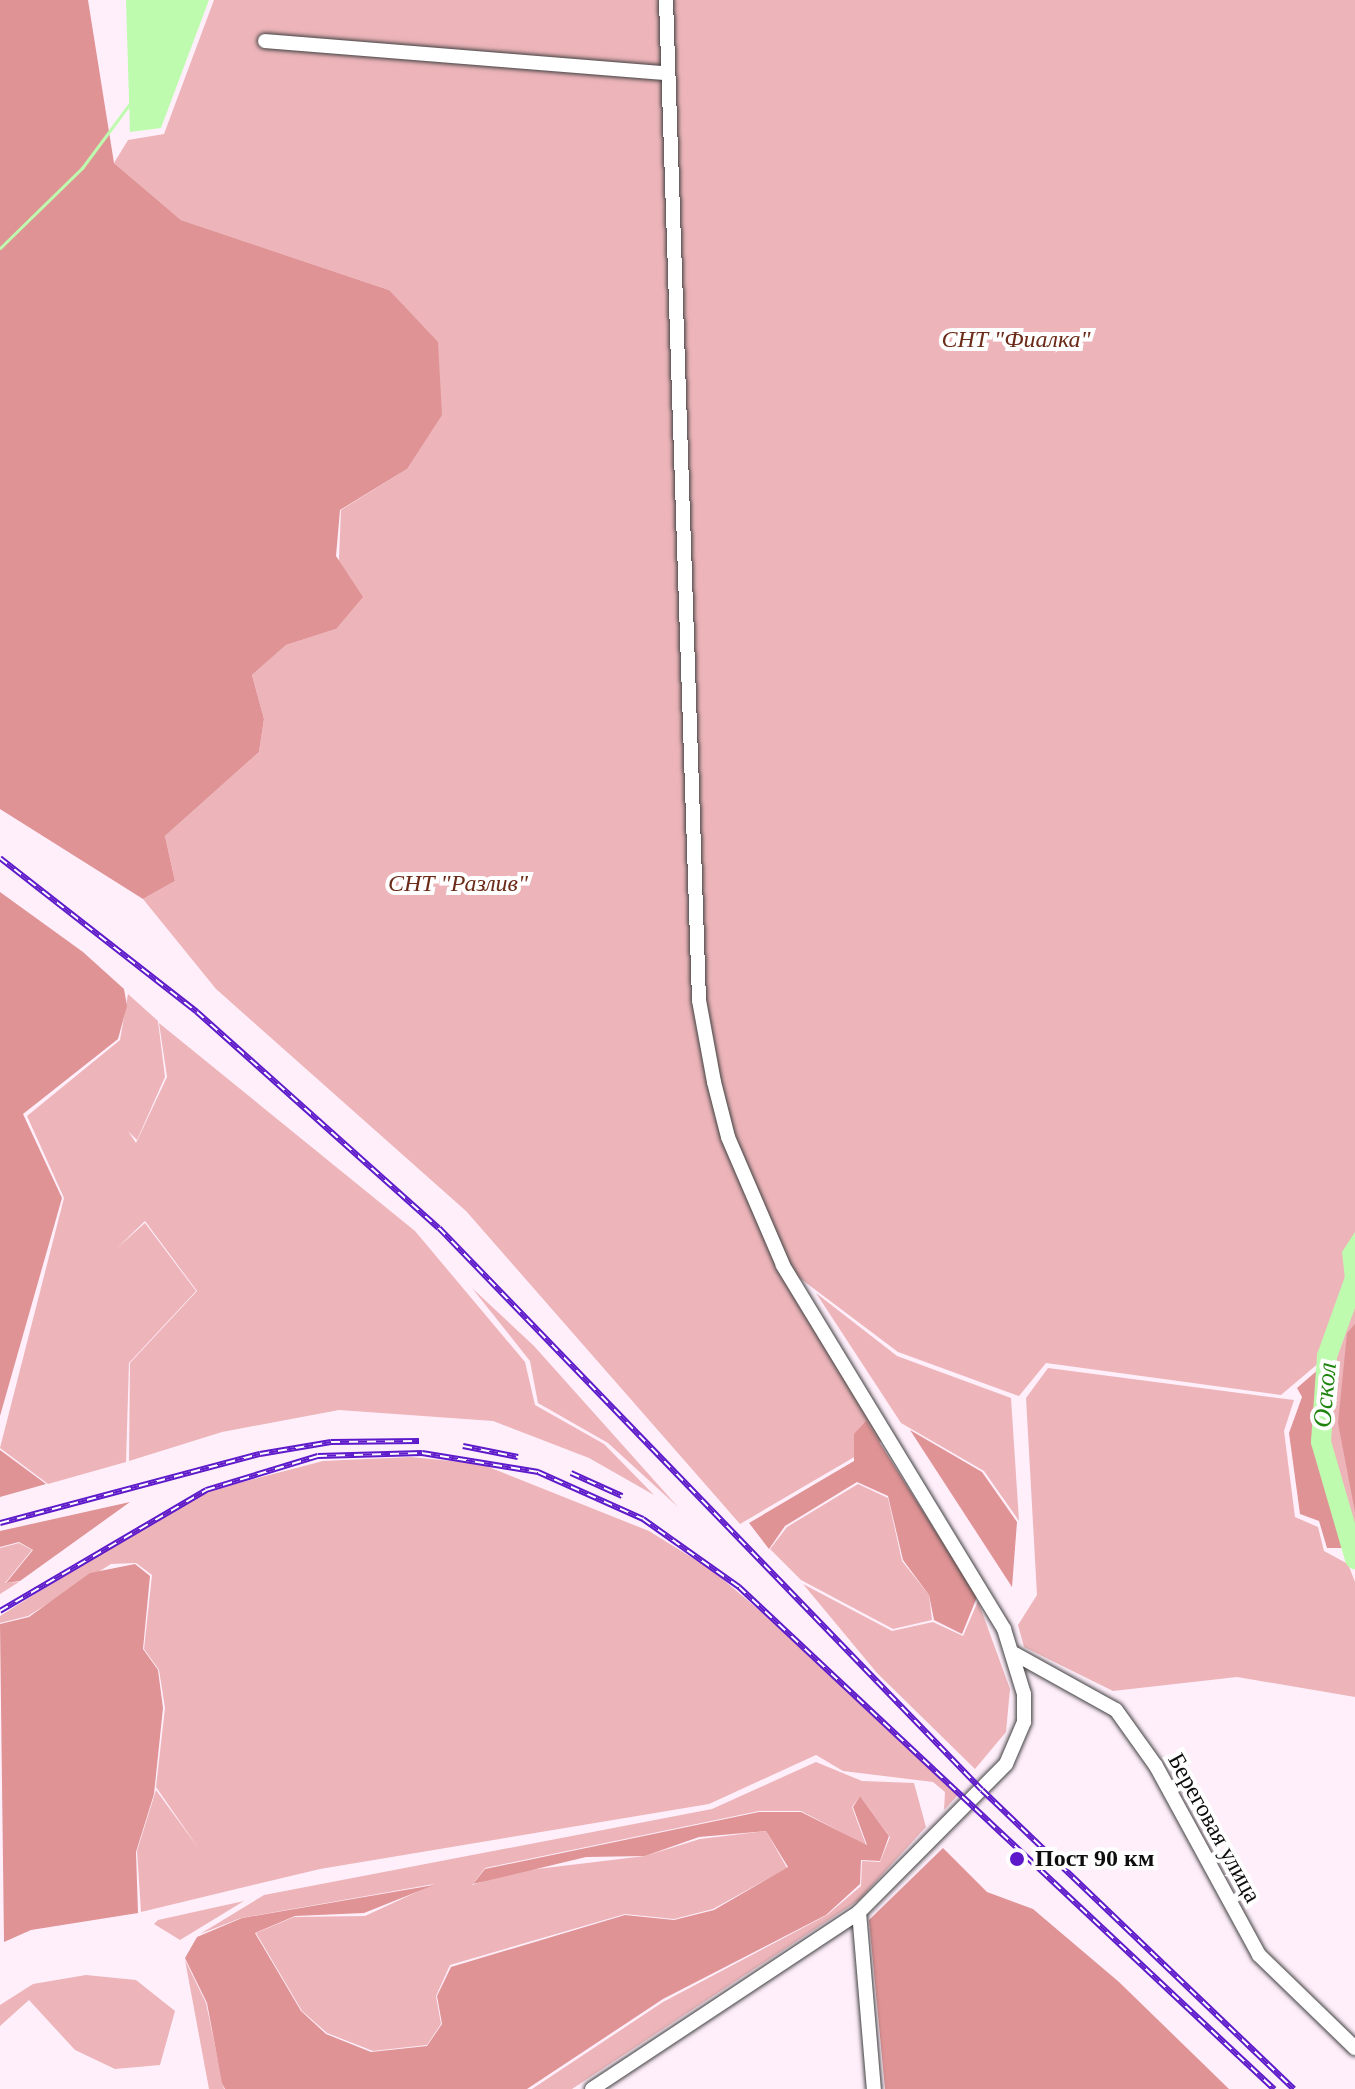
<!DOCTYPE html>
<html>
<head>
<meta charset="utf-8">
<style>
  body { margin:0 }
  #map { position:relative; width:1355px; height:2089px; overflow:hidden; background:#ffeffb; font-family:"Times New Roman",serif }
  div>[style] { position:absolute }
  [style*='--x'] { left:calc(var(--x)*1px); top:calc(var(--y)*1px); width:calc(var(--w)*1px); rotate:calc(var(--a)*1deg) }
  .green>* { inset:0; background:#edb5ba }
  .forest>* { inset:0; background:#df9395 }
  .water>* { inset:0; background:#befbaf }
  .stream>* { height:3px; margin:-1.5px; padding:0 1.5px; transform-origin:1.5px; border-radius:1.5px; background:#befbaf }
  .river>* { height:20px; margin:-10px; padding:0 10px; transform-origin:10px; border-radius:10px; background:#befbaf }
  .roads { filter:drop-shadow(0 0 2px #414141) drop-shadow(0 0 2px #414141) }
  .minor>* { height:14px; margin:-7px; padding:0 7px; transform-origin:7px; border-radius:7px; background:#fff }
  .rail>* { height:6px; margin-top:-3px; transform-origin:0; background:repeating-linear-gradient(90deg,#fff 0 9px,#5d1aca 0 18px); box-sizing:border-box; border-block:2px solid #5d1aca }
  .dots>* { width:22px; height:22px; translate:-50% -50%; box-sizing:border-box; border:4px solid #fff; border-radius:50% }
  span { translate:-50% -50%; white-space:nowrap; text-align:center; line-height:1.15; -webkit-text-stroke:8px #fff; paint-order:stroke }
  .park-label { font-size:24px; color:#6c2b18; font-style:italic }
  .street-label { font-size:24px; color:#0e0e0e }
  .poi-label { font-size:24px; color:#0e0e0e; font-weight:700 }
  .left { translate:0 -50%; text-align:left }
  .water-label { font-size:26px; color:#1e840d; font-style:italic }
</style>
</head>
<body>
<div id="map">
  <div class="green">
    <i style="clip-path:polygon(214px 0,1355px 0,1355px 1278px,1327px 1356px,1281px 1395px,1046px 1363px,1019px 1396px,898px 1352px,785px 1267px,892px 1435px,740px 1524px,466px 1211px,216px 989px,143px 899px,175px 881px,165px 836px,259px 752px,264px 719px,252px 675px,286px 645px,336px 629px,341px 510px,407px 469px,389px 290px,181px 220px,114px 163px,128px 140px,164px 134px)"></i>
    <i style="clip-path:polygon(128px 994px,158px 1021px,165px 1077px,137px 1140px,128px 1131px,136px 1143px,167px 1077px,159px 1023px,415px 1231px,525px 1362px,535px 1405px,604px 1444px,654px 1495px,589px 1458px,493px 1421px,339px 1410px,222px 1432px,129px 1461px,130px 1363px,197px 1291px,145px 1221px,116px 1249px,145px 1223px,196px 1291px,129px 1363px,126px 1462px,48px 1484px,0 1448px,64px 1198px,27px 1116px,120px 1040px)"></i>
    <i style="clip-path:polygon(472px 1288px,534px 1346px,678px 1507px,608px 1443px,538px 1403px,530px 1361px)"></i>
    <i style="clip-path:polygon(816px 1293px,897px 1356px,1011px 1398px,1019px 1521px,984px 1471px,901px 1423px)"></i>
    <i style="clip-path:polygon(1355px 1297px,1355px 1545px,1326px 1442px,1334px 1345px)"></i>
    <i style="clip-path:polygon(1048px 1368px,1294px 1400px,1284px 1431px,1295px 1517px,1318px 1527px,1324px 1551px,1348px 1564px,1355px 1582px,1355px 1697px,1237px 1677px,1113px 1691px,1024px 1647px,1018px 1625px,1037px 1595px,1026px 1398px)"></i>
    <i style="clip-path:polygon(411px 1457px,481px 1464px,649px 1531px,712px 1570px,792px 1638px,959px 1794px,944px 1810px,945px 1792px,933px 1782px,843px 1771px,816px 1755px,709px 1804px,320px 1869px,141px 1912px,137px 1851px,156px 1790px,199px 1849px,156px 1787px,165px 1708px,159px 1670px,144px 1649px,152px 1575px,136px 1563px,111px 1564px,28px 1616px,0 1623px,0 1616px,193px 1495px,323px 1461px)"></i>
    <i style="clip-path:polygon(858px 1484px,888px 1498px,902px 1561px,929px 1595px,932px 1620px,893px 1629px,801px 1580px,770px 1549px,787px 1527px)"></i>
    <i style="clip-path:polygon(19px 1543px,32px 1550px,5px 1583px,19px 1582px,0 1594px,0 1548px)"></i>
    <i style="clip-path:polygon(803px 1584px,892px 1631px,933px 1622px,963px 1636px,978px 1601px,1010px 1689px,1006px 1732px,975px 1769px,877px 1673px)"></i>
    <i style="clip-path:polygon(816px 1762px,862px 1781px,914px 1783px,926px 1827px,859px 1900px,572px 2089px,532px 2089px,663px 2002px,827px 1915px,861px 1886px,862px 1861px,880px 1862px,890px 1837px,860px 1796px,852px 1807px,866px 1845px,801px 1811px,759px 1811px,485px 1868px,472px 1885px,512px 1872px,645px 1856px,700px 1839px,766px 1831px,787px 1868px,713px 1909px,674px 1919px,625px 1914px,450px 1965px,436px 1996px,441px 2024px,427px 2045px,373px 2051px,327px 2033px,302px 2011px,256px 1933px,294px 1917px,365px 1916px,434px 1884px,241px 1918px,200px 1934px,264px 1895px,712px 1809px)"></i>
    <i style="clip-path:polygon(244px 1901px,180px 1940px,154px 1924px,158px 1920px)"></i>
    <i style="clip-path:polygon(185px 1960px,206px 2003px,224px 2089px,209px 2089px)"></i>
    <i style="clip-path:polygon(86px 1975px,136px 1980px,175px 2011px,160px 2065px,115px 2069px,75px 2050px,29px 2000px,0 2026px,0 2005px,33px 1984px)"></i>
  </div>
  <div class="forest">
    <i style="clip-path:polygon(0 0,88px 0,114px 163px,181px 220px,389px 290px,438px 342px,442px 415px,407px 469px,340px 510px,336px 556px,363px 597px,336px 629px,286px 645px,252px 675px,264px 719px,259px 752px,165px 836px,175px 881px,143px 899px,0 809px)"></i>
    <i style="clip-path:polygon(0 892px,83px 952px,124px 989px,127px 1006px,118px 1039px,23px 1114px,62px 1198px,0 1416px)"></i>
    <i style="clip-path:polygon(1355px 1324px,1355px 1512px,1338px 1423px,1347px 1333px)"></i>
    <i style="clip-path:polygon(1320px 1368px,1319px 1461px,1342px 1548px,1327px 1548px,1319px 1521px,1300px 1514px,1289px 1433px,1302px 1397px,1297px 1388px)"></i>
    <i style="clip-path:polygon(866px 1421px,977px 1597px,962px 1634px,934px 1620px,929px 1595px,903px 1560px,888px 1496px,857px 1482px,785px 1526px,769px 1549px,749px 1523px,854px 1461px,854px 1434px)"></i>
    <i style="clip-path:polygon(910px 1430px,982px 1472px,1017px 1522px,1012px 1587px)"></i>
    <i style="clip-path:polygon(0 1450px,46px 1484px,0 1497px)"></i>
    <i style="clip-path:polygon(130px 1502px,20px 1581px,6px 1583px,33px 1550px,19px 1542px,0 1547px,0 1531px)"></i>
    <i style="clip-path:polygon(135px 1564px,150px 1576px,143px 1649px,158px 1670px,163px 1708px,154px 1794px,136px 1852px,138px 1913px,31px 1930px,4px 1942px,0 1624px,29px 1617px,90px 1573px)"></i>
    <i style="clip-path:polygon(860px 1796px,889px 1836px,880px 1861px,861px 1860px,860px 1884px,826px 1915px,663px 1999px,527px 2089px,225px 2089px,222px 2083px,207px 2003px,185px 1958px,197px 1937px,242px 1918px,434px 1885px,364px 1913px,295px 1916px,255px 1933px,301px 2011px,326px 2034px,371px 2052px,427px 2046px,442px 2024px,437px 1996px,451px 1967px,625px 1915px,674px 1920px,714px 1910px,788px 1867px,766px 1831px,699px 1837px,645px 1856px,586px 1857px,473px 1884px,485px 1869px,759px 1812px,801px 1812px,867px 1845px,853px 1807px)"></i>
    <i style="clip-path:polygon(943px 1848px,987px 1892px,1033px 1909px,1119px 1982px,1229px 2089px,885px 2089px,869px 1920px)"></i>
  </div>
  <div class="water">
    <i style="clip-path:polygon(126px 0,209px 0,161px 128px,130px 132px)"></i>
    <i style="clip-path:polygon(1355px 1232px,1355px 1289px,1347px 1297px,1342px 1252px)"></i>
  </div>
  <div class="stream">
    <i style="--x:0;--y:248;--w:115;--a:-44.3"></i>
    <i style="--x:82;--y:168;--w:82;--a:-53.4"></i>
  </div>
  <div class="river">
    <i style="--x:1355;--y:1278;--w:83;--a:109.7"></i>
    <i style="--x:1327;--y:1356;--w:86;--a:94"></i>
    <i style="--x:1321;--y:1442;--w:122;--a:73.8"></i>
  </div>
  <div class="roads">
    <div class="minor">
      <i style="--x:265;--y:41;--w:403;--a:4.6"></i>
      <i style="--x:1015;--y:1654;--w:115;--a:29"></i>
      <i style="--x:1116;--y:1710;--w:69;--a:54.5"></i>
      <i style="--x:1156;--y:1766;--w:215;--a:61.4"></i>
      <i style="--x:1259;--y:1955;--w:134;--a:44.1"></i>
      <i style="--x:859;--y:1912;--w:178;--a:85.2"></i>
      <i style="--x:592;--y:2089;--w:320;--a:-33.5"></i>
      <i style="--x:859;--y:1912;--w:209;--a:-45.2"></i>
      <i style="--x:1006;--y:1764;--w:46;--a:-66.8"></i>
      <i style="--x:1024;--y:1722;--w:28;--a:-90"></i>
      <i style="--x:1024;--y:1694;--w:68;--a:-107.1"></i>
      <i style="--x:1004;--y:1629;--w:426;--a:-121.3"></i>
      <i style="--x:783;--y:1265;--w:139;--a:-113.3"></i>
      <i style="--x:728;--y:1137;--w:57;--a:-104.3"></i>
      <i style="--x:714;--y:1082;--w:83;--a:-100.4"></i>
      <i style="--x:699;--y:1000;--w:1001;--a:-91.89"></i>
    </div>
  </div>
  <div class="rail">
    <i style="--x:0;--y:858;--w:250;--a:38"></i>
    <i style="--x:197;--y:1012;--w:324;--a:41.8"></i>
    <i style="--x:439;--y:1228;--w:781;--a:45.99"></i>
    <i style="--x:982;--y:1790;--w:432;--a:43.8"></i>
    <i style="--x:463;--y:1446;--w:56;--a:11.3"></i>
    <i style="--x:571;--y:1473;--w:56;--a:24.3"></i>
    <i style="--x:0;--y:1523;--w:269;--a:-14.9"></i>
    <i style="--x:260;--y:1454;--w:72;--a:-9.6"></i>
    <i style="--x:331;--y:1442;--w:88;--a:-0.7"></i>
    <i style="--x:0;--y:1611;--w:239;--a:-30.4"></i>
    <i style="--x:206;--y:1490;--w:117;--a:-16.9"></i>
    <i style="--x:318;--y:1456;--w:104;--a:-1.7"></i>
    <i style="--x:422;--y:1453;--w:118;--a:9.3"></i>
    <i style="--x:538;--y:1472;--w:115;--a:24.1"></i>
    <i style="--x:643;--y:1519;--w:118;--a:35.3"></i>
    <i style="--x:739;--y:1587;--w:734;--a:43.18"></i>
  </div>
  <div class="dots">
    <i style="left:1017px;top:1859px;background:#5d1aca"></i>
  </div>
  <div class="park-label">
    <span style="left:1016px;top:340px">СНТ "Фиалка"</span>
    <span style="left:458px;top:884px">СНТ "Разлив"</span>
  </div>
  <div class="street-label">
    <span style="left:1214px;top:1828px;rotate:61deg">Береговая улица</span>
  </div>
  <div class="poi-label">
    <span class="left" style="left:1035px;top:1859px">Пост 90 км</span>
  </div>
  <div class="water-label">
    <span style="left:1325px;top:1395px;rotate:-85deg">Оскол</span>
  </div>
</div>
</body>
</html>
